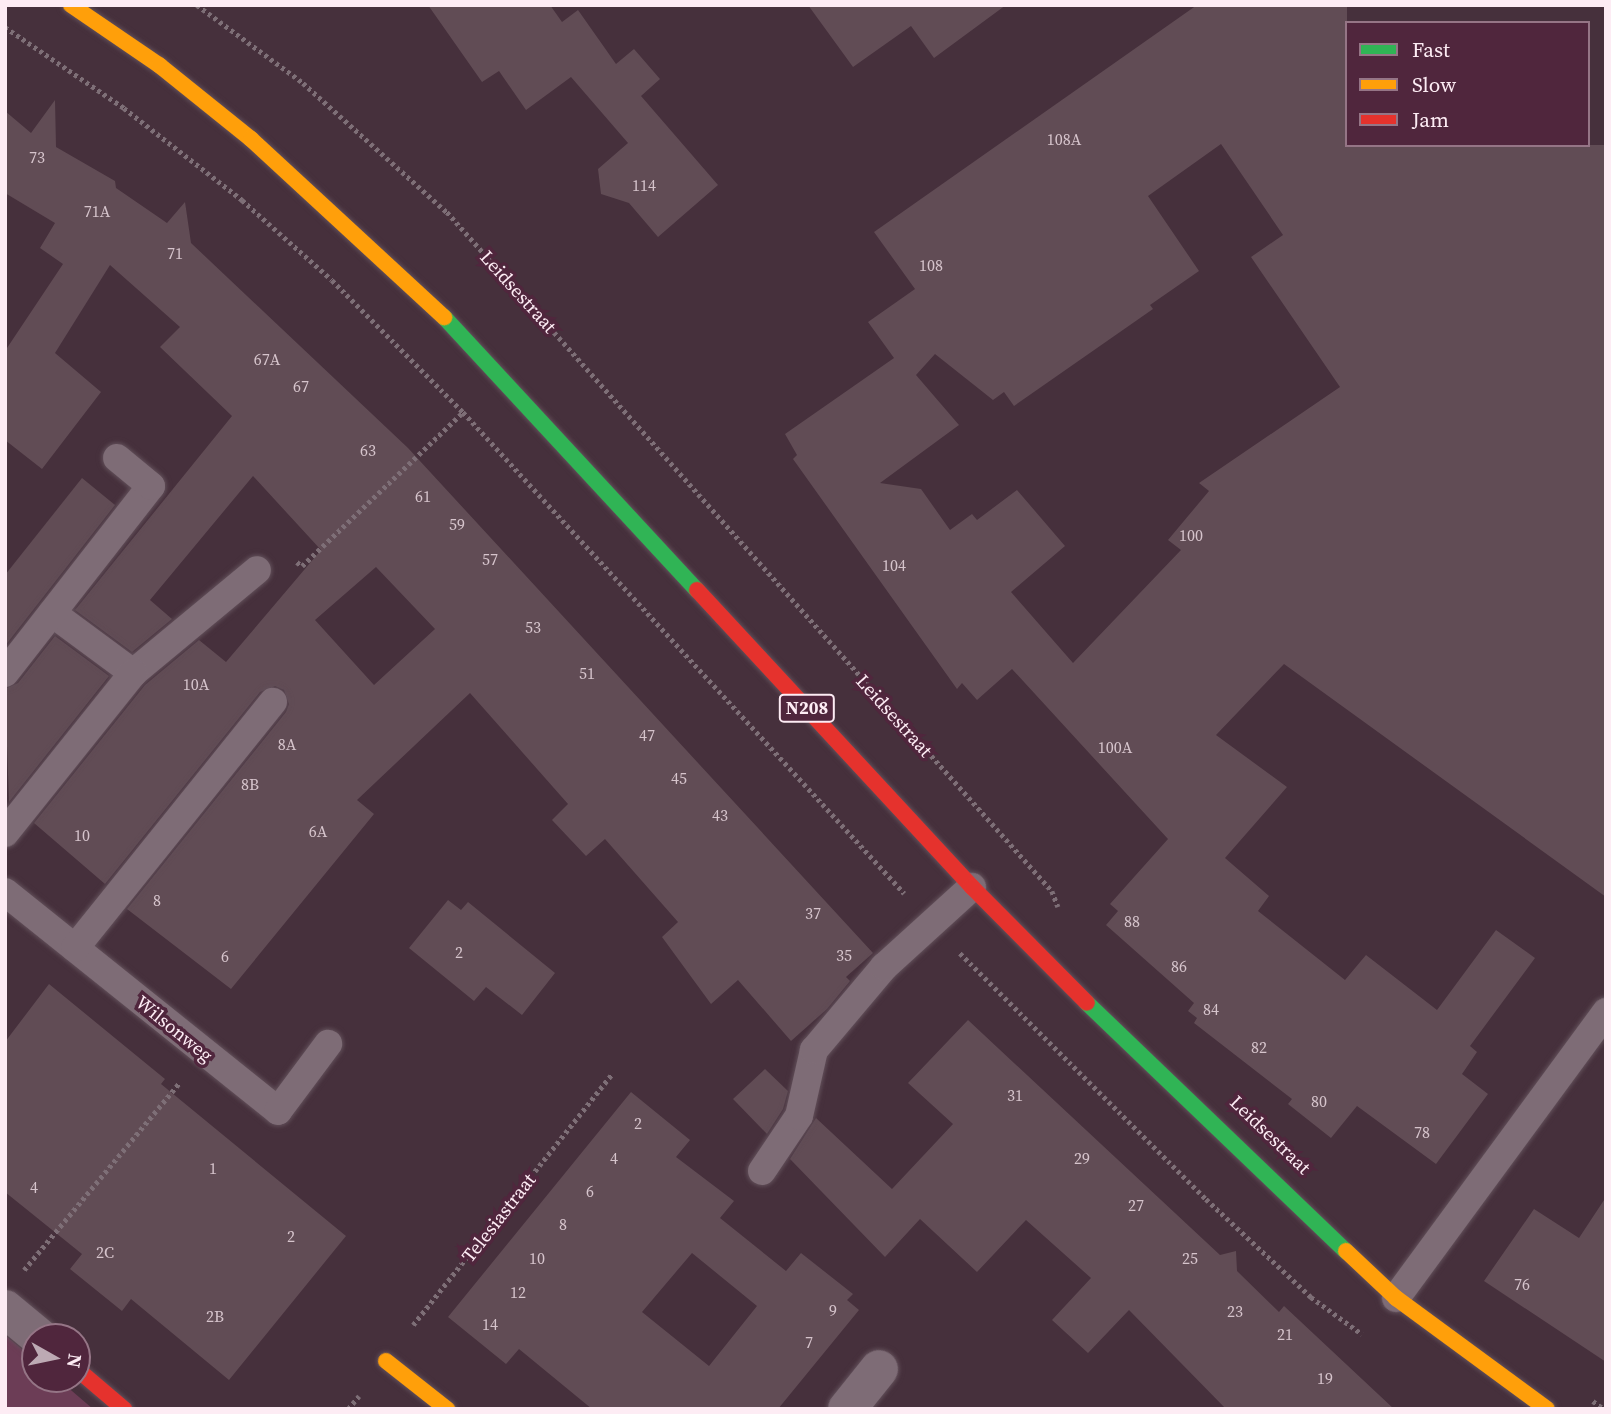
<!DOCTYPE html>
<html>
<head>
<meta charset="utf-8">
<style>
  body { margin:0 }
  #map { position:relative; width:1611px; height:1414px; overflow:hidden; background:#46303c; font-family:"Source Serif 4",serif }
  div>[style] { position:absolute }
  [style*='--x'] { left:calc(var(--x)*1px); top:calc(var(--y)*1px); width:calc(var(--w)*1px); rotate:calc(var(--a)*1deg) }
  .green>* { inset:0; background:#6c3d56 }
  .building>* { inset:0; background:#614c55 }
  .path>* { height:4.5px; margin-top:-2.25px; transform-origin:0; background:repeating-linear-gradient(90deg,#7e6f77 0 3.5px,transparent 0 7px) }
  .roads { filter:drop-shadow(0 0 2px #614f59) drop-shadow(0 0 2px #614f59) }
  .lane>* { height:28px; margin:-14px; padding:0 14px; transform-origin:14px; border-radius:14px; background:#7e6c76 }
  .street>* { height:38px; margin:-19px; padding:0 19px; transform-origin:19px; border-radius:19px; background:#7e6c76 }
  .fast>* { height:16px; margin:-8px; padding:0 8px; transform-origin:8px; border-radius:8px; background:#30b455 }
  .slow>* { height:16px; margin:-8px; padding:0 8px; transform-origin:8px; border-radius:8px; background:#ff9f0a }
  .jam>* { height:16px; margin:-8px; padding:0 8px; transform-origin:8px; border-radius:8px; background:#e5322d }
  span { translate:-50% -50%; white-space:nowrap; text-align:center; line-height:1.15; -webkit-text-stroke:7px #50263d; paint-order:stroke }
  .number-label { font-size:16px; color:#d6c4cc }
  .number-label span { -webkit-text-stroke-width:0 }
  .shield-label span { padding:2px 5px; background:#50263d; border:2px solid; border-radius:5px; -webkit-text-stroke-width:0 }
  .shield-label { font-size:18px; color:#fdecf4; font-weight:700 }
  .street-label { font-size:19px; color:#fdecf4 }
  .frame { position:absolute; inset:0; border:7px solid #fdecf4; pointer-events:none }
  .legend { position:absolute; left:1345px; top:21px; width:245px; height:126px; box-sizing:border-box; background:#50263d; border:2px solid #957586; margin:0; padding:9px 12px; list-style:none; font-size:21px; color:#fdecf4 }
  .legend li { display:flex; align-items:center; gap:14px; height:35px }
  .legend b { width:35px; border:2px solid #957586 }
  .north { position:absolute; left:21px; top:1323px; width:70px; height:70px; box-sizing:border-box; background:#50263d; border:2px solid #957586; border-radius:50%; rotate:99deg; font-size:19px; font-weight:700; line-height:28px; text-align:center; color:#fdecf4 }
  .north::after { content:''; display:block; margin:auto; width:24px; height:32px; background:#bdaab4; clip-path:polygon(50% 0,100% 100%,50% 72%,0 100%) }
</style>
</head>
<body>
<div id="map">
  <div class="green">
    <i style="clip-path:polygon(5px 1335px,35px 1360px,35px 1379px,58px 1379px,93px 1409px,5px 1409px)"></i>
  </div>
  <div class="building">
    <i style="clip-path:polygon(428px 5px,550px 5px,562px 22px,578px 10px,616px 64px,634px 49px,660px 79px,641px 96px,718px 185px,658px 237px,629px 203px,601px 194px,598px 169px,628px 143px,571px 77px,526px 110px,499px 71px,482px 82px)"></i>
    <i style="clip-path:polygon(808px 5px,1006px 5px,934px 58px,911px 26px,853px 67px)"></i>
    <i style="clip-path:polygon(evenodd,1197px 5px,1347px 5px,1347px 145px,1606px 145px,1606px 897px,1284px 664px,1216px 735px,1287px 787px,1225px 858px,1269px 896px,1258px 911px,1345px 980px,1366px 955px,1437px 1010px,1496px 930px,1535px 958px,1470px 1046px,1477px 1052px,1462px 1074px,1488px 1094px,1436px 1164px,1357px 1106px,1331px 1138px,1288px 1104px,1292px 1099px,1194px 1023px,1197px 1018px,1188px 1011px,1194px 1003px,1106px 925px,1118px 911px,1110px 904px,1168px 839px,1012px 669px,977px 700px,962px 683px,957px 689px,793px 459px,797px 455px,785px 434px,894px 358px,868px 322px,915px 289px,874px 232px,1197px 5px,1221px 144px,1283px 235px,1251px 257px,1340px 387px,1199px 483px,1209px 491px,1168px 540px,1181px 550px,1073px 663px,1011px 592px,1065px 546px,1017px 490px,977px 520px,972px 514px,950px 530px,921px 489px,880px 483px,959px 425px,916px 375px,935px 354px,993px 400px,1004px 392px,1014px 406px,1153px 309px,1150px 305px,1199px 271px,1148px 196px,1221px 144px)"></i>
    <i style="clip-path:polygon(evenodd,55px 100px,56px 147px,115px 181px,116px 188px,167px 223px,185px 202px,191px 243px,408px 448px,873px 953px,846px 977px,850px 981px,827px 1009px,791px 1041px,738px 980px,711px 1004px,662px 937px,678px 922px,605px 839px,586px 856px,552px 820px,568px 804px,470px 693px,357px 800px,374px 814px,231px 989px,127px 909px,286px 712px,289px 704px,284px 690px,275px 686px,260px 692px,105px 884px,34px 823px,145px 685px,199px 640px,226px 662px,321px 550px,253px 476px,150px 600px,172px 619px,132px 652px,75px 610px,232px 416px,160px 347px,180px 327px,110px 265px,55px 353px,101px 392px,42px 469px,5px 440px,5px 351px,63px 264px,40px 248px,55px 223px,5px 193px,5px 111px,31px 133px,55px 100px,376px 567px,435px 629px,374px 685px,315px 620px,376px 567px)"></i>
    <i style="clip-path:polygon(82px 478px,115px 505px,5px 646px,5px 575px)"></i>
    <i style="clip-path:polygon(55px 636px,109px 676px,9px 802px,5px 689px,18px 683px)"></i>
    <i style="clip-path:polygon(448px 900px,461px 910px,468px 902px,555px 973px,522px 1015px,486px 987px,474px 1001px,409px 948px)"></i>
    <i style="clip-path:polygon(49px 984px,165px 1079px,161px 1084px,346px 1236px,229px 1380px,131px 1299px,122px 1311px,70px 1269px,82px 1254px,5px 1192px,5px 1042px)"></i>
    <i style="clip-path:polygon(968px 1020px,1220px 1255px,1236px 1251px,1237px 1271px,1279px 1312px,1284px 1306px,1394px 1409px,1226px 1409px,1129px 1310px,1088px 1353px,1052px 1320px,1091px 1278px,1026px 1220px,977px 1272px,920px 1219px,885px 1257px,790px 1159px,816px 1118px,892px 1189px,953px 1124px,908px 1083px)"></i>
    <i style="clip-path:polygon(765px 1069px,788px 1091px,783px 1109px,767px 1134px,733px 1099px)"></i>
    <i style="clip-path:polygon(evenodd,631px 1092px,690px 1140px,676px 1157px,734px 1201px,720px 1218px,786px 1271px,801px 1253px,853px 1294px,847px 1300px,859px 1310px,778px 1409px,592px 1409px,519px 1349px,506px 1364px,448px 1317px,631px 1092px,692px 1253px,757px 1306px,709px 1366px,642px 1312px,692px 1253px)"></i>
    <i style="clip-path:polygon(1606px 1197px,1606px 1362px,1484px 1281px,1534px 1209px,1579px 1238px)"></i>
  </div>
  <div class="path">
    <i style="--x:197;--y:5;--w:132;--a:36.3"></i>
    <i style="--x:303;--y:83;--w:193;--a:41.9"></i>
    <i style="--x:447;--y:212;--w:909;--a:48.3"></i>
    <i style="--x:1052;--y:891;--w:17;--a:69"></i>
    <i style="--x:5;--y:27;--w:144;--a:34.2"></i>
    <i style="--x:124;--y:108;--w:150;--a:37.9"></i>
    <i style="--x:242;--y:200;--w:120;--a:41.6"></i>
    <i style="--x:332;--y:280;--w:186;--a:45.2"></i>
    <i style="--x:463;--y:412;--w:653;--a:47.48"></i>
    <i style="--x:297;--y:562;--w:6;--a:39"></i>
    <i style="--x:302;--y:566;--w:223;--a:-43.7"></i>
    <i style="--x:960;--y:953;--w:348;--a:45"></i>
    <i style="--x:1206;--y:1199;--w:144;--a:43"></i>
    <i style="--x:1311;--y:1297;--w:63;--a:36"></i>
    <i style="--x:24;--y:1270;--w:243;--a:-50.3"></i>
    <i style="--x:413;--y:1325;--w:319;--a:-51.6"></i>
    <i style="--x:1593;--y:1401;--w:14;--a:36"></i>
    <i style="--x:348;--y:1409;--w:17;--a:-50"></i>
  </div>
  <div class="roads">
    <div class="lane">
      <i style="--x:52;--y:613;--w:101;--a:36.5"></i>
      <i style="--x:133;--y:673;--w:161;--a:-39.7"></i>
      <i style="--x:5;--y:673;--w:237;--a:-52"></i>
      <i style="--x:151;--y:486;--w:44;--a:-140.5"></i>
      <i style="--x:5;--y:833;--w:205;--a:-51.3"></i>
      <i style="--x:5;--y:892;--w:350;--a:38.7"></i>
      <i style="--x:278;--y:1111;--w:84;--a:-53.3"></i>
      <i style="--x:75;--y:948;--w:316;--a:-51.2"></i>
      <i style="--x:762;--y:1171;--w:66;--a:-56.1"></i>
      <i style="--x:799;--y:1116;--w:68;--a:-77.2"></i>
      <i style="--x:814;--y:1050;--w:109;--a:-49.9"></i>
      <i style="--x:884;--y:967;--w:119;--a:-42.3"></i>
      <i style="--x:1396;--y:1298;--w:355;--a:-53.7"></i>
    </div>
    <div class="street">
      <i style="--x:5;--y:1309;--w:44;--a:39.5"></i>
      <i style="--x:847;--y:1409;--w:51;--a:-51.3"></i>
    </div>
    <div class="fast">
      <i style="--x:444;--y:317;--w:372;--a:47.2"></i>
      <i style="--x:1087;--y:1003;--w:359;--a:43.8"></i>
    </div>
    <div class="slow">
      <i style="--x:71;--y:5;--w:107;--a:34.3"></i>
      <i style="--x:159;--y:65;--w:118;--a:38.8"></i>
      <i style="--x:251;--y:139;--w:263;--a:42.7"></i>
      <i style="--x:1346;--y:1251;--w:69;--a:43.2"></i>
      <i style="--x:1396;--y:1298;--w:187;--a:36.3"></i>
      <i style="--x:386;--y:1361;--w:78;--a:38.2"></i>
    </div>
    <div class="jam">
      <i style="--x:697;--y:590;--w:405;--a:47.2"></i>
      <i style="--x:972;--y:887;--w:163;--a:45.2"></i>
      <i style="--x:77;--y:1369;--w:62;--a:40.4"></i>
    </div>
  </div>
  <div class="number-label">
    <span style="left:1064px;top:139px">108A</span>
    <span style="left:37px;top:157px">73</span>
    <span style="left:644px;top:185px">114</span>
    <span style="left:97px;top:211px">71A</span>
    <span style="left:175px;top:253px">71</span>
    <span style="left:931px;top:265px">108</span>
    <span style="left:267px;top:359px">67A</span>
    <span style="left:301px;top:386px">67</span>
    <span style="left:368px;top:450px">63</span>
    <span style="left:423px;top:496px">61</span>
    <span style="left:457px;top:524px">59</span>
    <span style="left:1191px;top:535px">100</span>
    <span style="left:490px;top:559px">57</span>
    <span style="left:894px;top:565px">104</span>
    <span style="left:533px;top:627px">53</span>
    <span style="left:587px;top:673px">51</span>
    <span style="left:196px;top:684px">10A</span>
    <span style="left:647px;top:735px">47</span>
    <span style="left:287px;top:744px">8A</span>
    <span style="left:1115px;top:747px">100A</span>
    <span style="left:679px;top:778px">45</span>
    <span style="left:250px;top:784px">8B</span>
    <span style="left:720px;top:815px">43</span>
    <span style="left:318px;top:831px">6A</span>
    <span style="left:82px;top:835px">10</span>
    <span style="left:157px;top:900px">8</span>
    <span style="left:813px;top:913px">37</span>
    <span style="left:1132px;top:921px">88</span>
    <span style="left:459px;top:952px">2</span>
    <span style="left:844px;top:955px">35</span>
    <span style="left:225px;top:956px">6</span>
    <span style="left:1179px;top:966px">86</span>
    <span style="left:1211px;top:1009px">84</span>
    <span style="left:1259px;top:1047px">82</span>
    <span style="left:1015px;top:1095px">31</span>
    <span style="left:1319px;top:1101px">80</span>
    <span style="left:638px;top:1123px">2</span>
    <span style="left:1422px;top:1132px">78</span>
    <span style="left:614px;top:1158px">4</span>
    <span style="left:1082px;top:1158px">29</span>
    <span style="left:213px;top:1168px">1</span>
    <span style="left:34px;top:1187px">4</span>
    <span style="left:590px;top:1191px">6</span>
    <span style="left:1136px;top:1205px">27</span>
    <span style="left:563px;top:1224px">8</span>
    <span style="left:291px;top:1236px">2</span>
    <span style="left:105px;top:1252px">2C</span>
    <span style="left:537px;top:1258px">10</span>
    <span style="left:1190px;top:1258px">25</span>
    <span style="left:1522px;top:1284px">76</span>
    <span style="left:518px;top:1292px">12</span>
    <span style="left:833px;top:1310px">9</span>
    <span style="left:1235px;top:1311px">23</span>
    <span style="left:215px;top:1316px">2B</span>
    <span style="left:490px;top:1324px">14</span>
    <span style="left:1285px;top:1334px">21</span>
    <span style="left:809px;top:1342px">7</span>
    <span style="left:1325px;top:1378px">19</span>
  </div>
  <div class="shield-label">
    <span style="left:807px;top:708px">N208</span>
  </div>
  <div class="street-label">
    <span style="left:518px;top:292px;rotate:48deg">Leidsestraat</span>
    <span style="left:894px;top:716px;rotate:48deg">Leidsestraat</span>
    <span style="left:174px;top:1029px;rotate:39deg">Wilsonweg</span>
    <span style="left:1270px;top:1135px;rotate:44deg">Leidsestraat</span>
    <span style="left:499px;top:1218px;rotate:-52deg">Telesiastraat</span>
  </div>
  <div class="frame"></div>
  <ul class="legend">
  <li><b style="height:9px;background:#30b455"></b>Fast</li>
  <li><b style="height:9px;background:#ff9f0a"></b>Slow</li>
  <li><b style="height:9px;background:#e5322d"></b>Jam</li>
  </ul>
  <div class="north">N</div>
</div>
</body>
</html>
